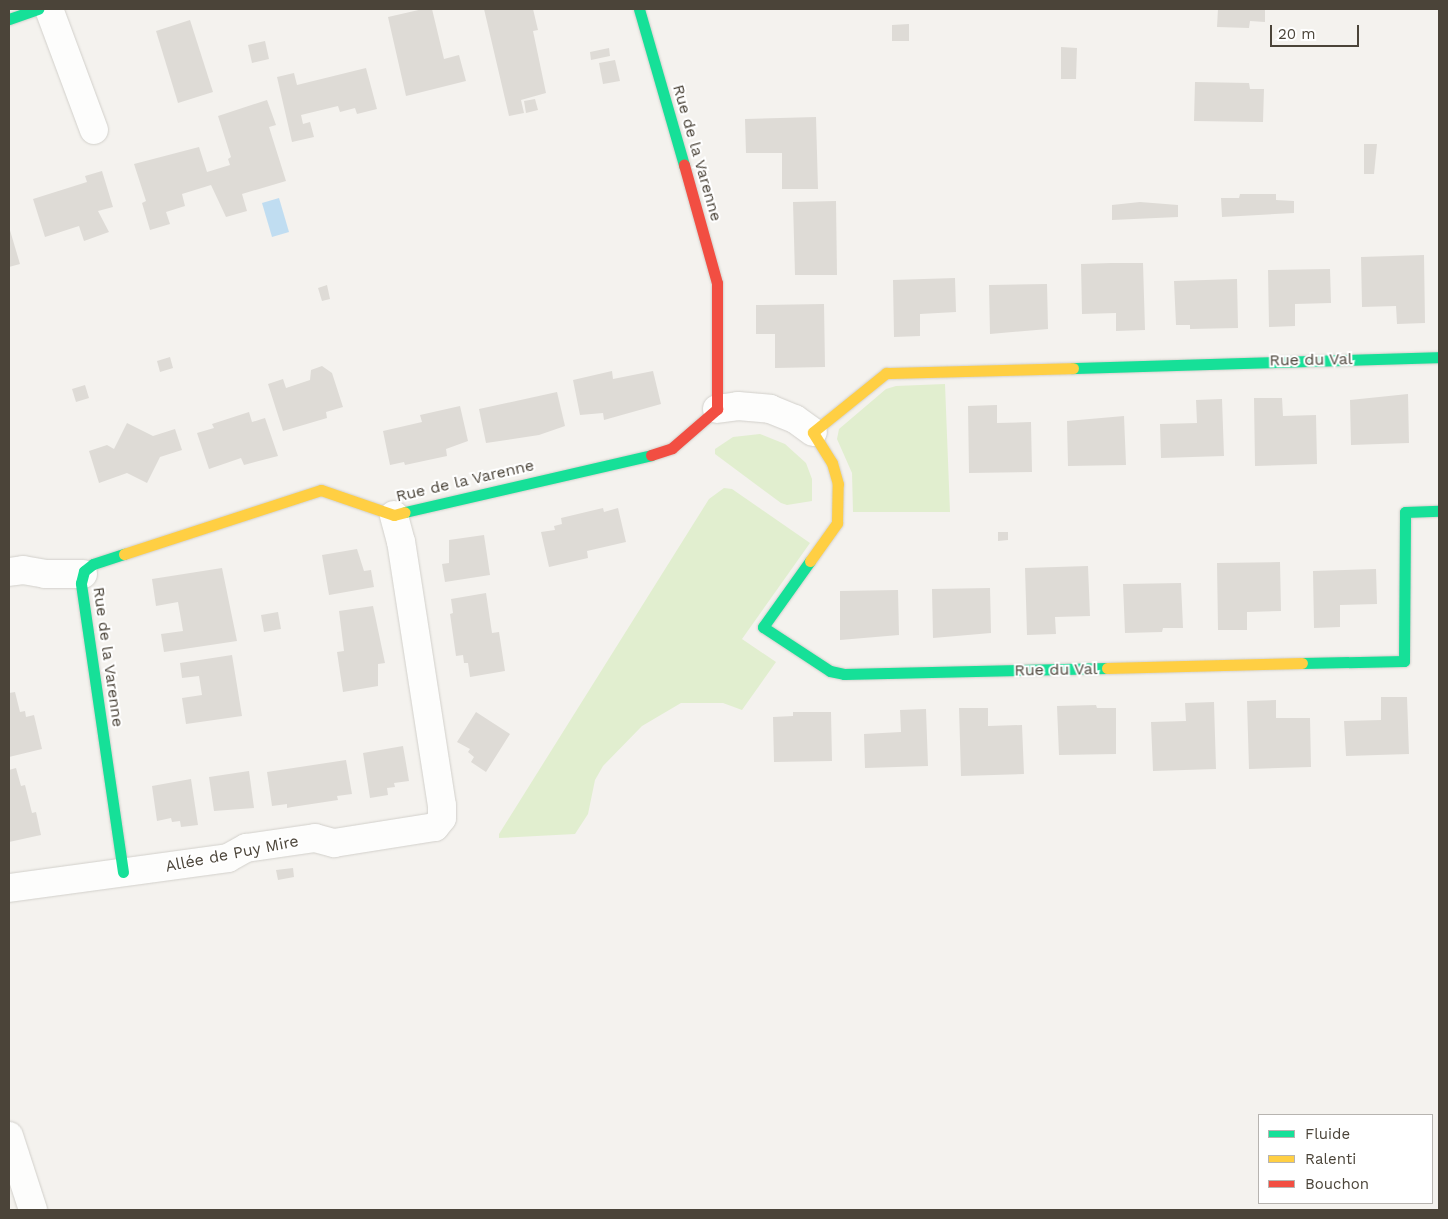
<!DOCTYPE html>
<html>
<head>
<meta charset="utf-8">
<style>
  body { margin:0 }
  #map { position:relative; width:1448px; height:1219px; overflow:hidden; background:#f4f2ee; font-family:"Work Sans",sans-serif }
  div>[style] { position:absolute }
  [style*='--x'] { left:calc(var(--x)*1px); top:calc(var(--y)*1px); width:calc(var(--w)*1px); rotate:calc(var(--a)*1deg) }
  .green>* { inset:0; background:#e1eecf }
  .water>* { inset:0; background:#c0ddf1 }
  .building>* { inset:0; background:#dedbd6 }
  .roads { filter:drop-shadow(0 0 1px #d2d0cb) drop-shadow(0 0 1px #d2d0cb) }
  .street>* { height:28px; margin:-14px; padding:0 14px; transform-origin:14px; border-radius:14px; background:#fdfdfc }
  .fast>* { height:11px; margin:-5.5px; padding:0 5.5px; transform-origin:5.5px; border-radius:5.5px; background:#16e098 }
  .slow>* { height:11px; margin:-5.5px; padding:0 5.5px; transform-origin:5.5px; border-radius:5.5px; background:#ffcf43 }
  .jam>* { height:11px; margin:-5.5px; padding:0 5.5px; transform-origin:5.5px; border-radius:5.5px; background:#f24e42 }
  span { translate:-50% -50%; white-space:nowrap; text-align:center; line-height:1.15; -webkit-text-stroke:4px #fff; paint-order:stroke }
  .street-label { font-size:16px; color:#4b4439 }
  .frame { position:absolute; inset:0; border:10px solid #4b4439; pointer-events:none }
  .legend { position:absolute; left:1258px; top:1114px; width:175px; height:90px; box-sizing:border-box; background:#fff; border:1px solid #b7b4b0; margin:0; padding:6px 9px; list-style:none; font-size:15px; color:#4b4439 }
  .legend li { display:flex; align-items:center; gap:10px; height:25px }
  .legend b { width:25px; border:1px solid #b7b4b0 }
  .scale { position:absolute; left:1270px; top:25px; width:89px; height:22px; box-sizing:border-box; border:2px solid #4b4439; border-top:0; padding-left:6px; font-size:15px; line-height:18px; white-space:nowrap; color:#4b4439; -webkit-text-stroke:4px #fff; paint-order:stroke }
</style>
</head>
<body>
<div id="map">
  <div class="green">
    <i style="clip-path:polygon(945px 384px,950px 512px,853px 512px,852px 473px,837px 439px,839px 429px,886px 389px,896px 386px)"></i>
    <i style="clip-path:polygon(760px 434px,785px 444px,806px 463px,812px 479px,812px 501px,787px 505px,781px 503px,715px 454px,715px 449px,733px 437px)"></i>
    <i style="clip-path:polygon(724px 488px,732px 489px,810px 543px,742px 639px,776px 662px,742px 710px,723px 703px,681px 703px,642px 726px,603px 766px,595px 780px,588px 814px,575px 834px,499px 838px,499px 834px,709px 499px)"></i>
  </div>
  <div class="water">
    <i style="clip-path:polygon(279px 198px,289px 232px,272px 237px,262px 203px)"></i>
  </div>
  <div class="building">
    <i style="clip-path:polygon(423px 9px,432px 9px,444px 59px,459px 55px,466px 81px,406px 96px,388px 17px)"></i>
    <i style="clip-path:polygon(484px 9px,533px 9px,538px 30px,533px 31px,546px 93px,521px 100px,524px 113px,509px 116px)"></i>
    <i style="clip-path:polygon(1218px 9px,1265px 9px,1265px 22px,1250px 21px,1249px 28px,1217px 27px)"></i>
    <i style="clip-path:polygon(190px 20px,213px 92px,178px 103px,156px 31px)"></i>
    <i style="clip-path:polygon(909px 24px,909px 41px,892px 41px,892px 25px)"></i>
    <i style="clip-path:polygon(265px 41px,269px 59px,252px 63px,248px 45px)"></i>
    <i style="clip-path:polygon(1061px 47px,1077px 48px,1076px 79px,1061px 79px)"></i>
    <i style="clip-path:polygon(609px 48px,610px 56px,591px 60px,590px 52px)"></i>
    <i style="clip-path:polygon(615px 60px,620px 81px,603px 84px,599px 63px)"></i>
    <i style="clip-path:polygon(366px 68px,377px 109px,357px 114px,355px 108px,340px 112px,338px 106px,301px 115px,303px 124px,310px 122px,314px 137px,292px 142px,277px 77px,294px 73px,297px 85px)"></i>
    <i style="clip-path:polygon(1195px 82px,1249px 83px,1250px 89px,1264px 89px,1263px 122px,1194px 121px)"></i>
    <i style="clip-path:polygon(535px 99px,538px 110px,526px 113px,524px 101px)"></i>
    <i style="clip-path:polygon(267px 100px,276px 125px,269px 127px,286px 181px,242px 194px,247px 211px,226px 217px,211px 185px,182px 194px,185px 206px,166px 212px,170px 224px,150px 230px,142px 203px,146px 201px,134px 164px,199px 147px,207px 172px,230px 165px,228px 159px,231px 157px,218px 116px)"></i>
    <i style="clip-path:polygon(816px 117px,818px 189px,782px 189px,782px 153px,746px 153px,745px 119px)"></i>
    <i style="clip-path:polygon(1364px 144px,1377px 144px,1374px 174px,1364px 174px)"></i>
    <i style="clip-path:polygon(102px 171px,113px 207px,98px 211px,109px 232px,84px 241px,79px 226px,45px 237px,33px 199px,87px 182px,85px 176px)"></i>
    <i style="clip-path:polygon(1240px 194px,1276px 194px,1276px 200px,1294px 201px,1294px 213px,1222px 217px,1221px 198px,1239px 198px)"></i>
    <i style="clip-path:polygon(836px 201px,837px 275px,795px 275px,793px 202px)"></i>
    <i style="clip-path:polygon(1140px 202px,1178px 205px,1178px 217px,1112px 220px,1112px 205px)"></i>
    <i style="clip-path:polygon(9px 227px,20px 264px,9px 267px)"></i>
    <i style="clip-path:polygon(1424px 255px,1425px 323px,1397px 324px,1396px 306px,1362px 307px,1361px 257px)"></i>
    <i style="clip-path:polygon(1111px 263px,1143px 263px,1145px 330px,1116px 331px,1116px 313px,1082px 314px,1081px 264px)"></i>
    <i style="clip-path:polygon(1330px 269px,1331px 303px,1295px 304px,1295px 326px,1269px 327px,1268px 270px)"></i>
    <i style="clip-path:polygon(955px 278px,956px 312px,920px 314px,920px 336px,894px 337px,893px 280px)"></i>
    <i style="clip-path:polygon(1237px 279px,1238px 328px,1190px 329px,1190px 325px,1176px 325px,1174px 281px)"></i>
    <i style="clip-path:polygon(1047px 284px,1048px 329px,990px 334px,989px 285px)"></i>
    <i style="clip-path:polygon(327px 285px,330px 299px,322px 301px,318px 288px)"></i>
    <i style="clip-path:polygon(824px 304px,825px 367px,775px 368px,775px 334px,756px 334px,756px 305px)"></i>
    <i style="clip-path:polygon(170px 357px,173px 368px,160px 372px,157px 361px)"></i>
    <i style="clip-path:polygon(322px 366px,332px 373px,343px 407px,326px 412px,327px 418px,283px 431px,268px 384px,283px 379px,286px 388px,310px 380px,311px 370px)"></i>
    <i style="clip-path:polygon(612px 371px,613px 379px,653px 371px,661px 404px,604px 420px,603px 413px,580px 415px,573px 380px)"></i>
    <i style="clip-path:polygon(85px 385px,89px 398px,76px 402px,72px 389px)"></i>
    <i style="clip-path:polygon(557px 392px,565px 426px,539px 435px,486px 443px,479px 409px)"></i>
    <i style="clip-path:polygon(1408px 394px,1409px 443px,1351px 445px,1350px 400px)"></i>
    <i style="clip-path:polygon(1254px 398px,1282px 398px,1283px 416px,1316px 415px,1317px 464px,1255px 466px)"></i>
    <i style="clip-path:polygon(1222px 399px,1224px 456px,1161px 458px,1160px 424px,1197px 423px,1196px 400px)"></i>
    <i style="clip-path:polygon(997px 405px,997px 423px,1031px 422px,1032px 472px,969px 473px,968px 406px)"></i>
    <i style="clip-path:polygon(460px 406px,468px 441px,446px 449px,447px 456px,405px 465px,404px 462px,390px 465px,383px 431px,422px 422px,420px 415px)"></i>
    <i style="clip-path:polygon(249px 412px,252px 422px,265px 418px,278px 456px,244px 465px,241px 458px,209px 469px,197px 433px,214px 428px,212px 424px)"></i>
    <i style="clip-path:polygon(1124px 416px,1126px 465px,1068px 466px,1067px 421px)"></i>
    <i style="clip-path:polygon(127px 423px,153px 436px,175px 429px,182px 450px,160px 457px,147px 483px,127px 473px,99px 483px,89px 451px,107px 445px,114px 449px)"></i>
    <i style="clip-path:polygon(603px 508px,604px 512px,618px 508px,626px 542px,587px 551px,588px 558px,549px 567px,541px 532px,555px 530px,554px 526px,562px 524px,561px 518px)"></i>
    <i style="clip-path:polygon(998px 532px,1008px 532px,1008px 540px,998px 541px)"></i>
    <i style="clip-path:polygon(484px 535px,490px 575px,445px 582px,442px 564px,449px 563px,449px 540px)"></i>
    <i style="clip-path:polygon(357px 549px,364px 571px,371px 570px,374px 587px,329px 595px,322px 555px)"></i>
    <i style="clip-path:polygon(1280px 562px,1281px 611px,1247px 612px,1247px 630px,1218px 630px,1217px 563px)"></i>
    <i style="clip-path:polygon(1088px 566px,1090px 616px,1055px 617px,1056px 634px,1027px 635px,1025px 568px)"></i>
    <i style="clip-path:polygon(222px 568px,237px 641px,164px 652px,161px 634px,183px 631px,178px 602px,156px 606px,152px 579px)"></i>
    <i style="clip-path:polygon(1376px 569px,1377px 604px,1340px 605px,1340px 627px,1314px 628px,1313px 571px)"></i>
    <i style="clip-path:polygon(1181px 583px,1183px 628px,1163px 628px,1162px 632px,1125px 633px,1123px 584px)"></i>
    <i style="clip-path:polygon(990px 588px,991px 633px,933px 638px,932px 589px)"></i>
    <i style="clip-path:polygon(898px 590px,899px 635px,840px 640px,840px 591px)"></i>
    <i style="clip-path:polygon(486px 593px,492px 633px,499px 632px,505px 671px,470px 677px,468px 663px,464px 663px,463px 655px,456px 656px,450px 614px,453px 613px,451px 599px)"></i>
    <i style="clip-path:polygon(373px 606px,385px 663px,378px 664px,378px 686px,343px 692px,337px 652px,344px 651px,339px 611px)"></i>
    <i style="clip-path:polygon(278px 612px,281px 629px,264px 632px,261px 615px)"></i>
    <i style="clip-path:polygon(232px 655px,242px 716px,186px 724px,182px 698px,202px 695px,199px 676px,182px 678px,180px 663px)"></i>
    <i style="clip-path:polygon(15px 692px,20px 712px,25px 711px,26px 717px,34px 715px,42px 749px,9px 757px,9px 693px)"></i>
    <i style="clip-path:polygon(1381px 697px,1407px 697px,1409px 754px,1346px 756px,1344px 721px,1381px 720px)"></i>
    <i style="clip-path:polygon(1276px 700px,1276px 718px,1310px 718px,1311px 767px,1249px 769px,1247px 701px)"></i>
    <i style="clip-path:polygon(1214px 702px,1216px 769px,1153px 771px,1151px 722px,1186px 721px,1185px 703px)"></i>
    <i style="clip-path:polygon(1096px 705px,1097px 708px,1116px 708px,1116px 754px,1059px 755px,1057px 706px)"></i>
    <i style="clip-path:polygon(959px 708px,988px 708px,988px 726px,1022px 725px,1024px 774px,961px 776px)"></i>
    <i style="clip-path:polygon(926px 709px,928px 766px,865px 768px,864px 734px,901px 732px,900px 710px)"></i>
    <i style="clip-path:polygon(476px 712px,510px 734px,486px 772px,471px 762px,474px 757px,468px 752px,470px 749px,457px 742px)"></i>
    <i style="clip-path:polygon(793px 712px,831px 712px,832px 761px,774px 762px,773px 717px,793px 716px)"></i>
    <i style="clip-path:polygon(403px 746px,409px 781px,394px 783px,395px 787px,387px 788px,388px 795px,370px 798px,363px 753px)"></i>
    <i style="clip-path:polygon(346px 760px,352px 794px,337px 796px,338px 800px,292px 807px,287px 808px,287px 804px,272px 806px,267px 772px)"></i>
    <i style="clip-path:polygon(16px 768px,21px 786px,25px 785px,32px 813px,36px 812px,41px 835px,9px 842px,9px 770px)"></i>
    <i style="clip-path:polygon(249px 771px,254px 808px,214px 811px,209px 777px)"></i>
    <i style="clip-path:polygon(191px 779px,198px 825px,181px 827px,180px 821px,172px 822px,171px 818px,157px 821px,152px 786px)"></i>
    <i style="clip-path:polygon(293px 868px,294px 877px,278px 880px,276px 870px)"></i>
  </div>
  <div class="roads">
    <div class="street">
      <i style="--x:49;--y:9;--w:129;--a:69.6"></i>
      <i style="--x:717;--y:409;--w:21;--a:-8"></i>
      <i style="--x:738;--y:406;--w:32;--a:5"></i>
      <i style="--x:770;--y:409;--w:27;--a:22"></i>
      <i style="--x:795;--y:419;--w:22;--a:36"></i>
      <i style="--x:9;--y:572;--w:14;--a:-8"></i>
      <i style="--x:23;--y:570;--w:22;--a:10"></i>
      <i style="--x:45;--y:574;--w:38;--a:0"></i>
      <i style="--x:9;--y:888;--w:221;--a:-7.8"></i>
      <i style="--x:228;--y:858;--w:21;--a:-29"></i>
      <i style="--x:246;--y:848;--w:70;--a:-8.2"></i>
      <i style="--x:315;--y:838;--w:20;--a:15"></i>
      <i style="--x:334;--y:843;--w:102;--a:-9"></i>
      <i style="--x:435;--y:827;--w:11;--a:-52"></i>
      <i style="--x:442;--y:818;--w:12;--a:-90"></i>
      <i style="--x:442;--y:806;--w:267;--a:-98.8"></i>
      <i style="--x:401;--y:542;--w:28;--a:-105"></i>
      <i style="--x:9;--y:1136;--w:78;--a:72"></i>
    </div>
    <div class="fast">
      <i style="--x:639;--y:9;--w:162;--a:73.9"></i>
      <i style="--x:9;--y:19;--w:31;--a:-19"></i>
      <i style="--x:1073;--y:368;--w:366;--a:-1.7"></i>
      <i style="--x:405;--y:512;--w:253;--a:-13"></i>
      <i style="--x:810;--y:561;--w:81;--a:125.5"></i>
      <i style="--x:763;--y:627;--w:80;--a:33.3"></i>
      <i style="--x:830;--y:671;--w:14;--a:12"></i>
      <i style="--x:844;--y:674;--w:263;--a:-1.3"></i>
      <i style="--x:1302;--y:663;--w:102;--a:-1.1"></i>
      <i style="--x:1404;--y:661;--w:149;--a:-89.6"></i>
      <i style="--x:1405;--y:512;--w:34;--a:-2"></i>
      <i style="--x:123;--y:872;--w:292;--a:-98.3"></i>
      <i style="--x:81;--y:583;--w:12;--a:-76"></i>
      <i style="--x:84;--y:571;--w:11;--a:-38"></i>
      <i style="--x:93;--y:564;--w:33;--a:-18"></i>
    </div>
    <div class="slow">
      <i style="--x:124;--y:554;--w:207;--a:-18"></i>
      <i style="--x:321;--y:490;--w:77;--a:18.9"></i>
      <i style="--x:394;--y:515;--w:11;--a:-15"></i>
      <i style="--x:810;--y:561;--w:47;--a:-54.6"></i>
      <i style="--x:837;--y:523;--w:39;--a:-89"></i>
      <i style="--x:838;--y:484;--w:22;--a:-106"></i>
      <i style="--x:832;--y:463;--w:36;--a:-122"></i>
      <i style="--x:813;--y:432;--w:94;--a:-38.9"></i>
      <i style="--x:886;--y:373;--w:187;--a:-1.5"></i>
      <i style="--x:1107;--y:668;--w:195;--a:-1.5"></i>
    </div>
    <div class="jam">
      <i style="--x:651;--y:455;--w:22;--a:-18"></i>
      <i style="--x:672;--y:448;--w:60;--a:-40.9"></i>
      <i style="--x:717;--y:409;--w:126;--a:-90"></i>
      <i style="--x:717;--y:283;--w:123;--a:-105.6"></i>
    </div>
  </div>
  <div class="street-label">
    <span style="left:697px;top:153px;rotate:74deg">Rue de la Varenne</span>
    <span style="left:1311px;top:360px;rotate:-1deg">Rue du Val</span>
    <span style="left:465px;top:481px;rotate:-13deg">Rue de la Varenne</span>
    <span style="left:108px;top:657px;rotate:82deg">Rue de la Varenne</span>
    <span style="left:1056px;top:670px;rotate:-1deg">Rue du Val</span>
    <span style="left:232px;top:854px;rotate:-11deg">Allée de Puy Mire</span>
  </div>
  <div class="frame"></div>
  <ul class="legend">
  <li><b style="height:6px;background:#16e098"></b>Fluide</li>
  <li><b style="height:6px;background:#ffcf43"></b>Ralenti</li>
  <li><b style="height:6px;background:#f24e42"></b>Bouchon</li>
  </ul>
  <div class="scale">20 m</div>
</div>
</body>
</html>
